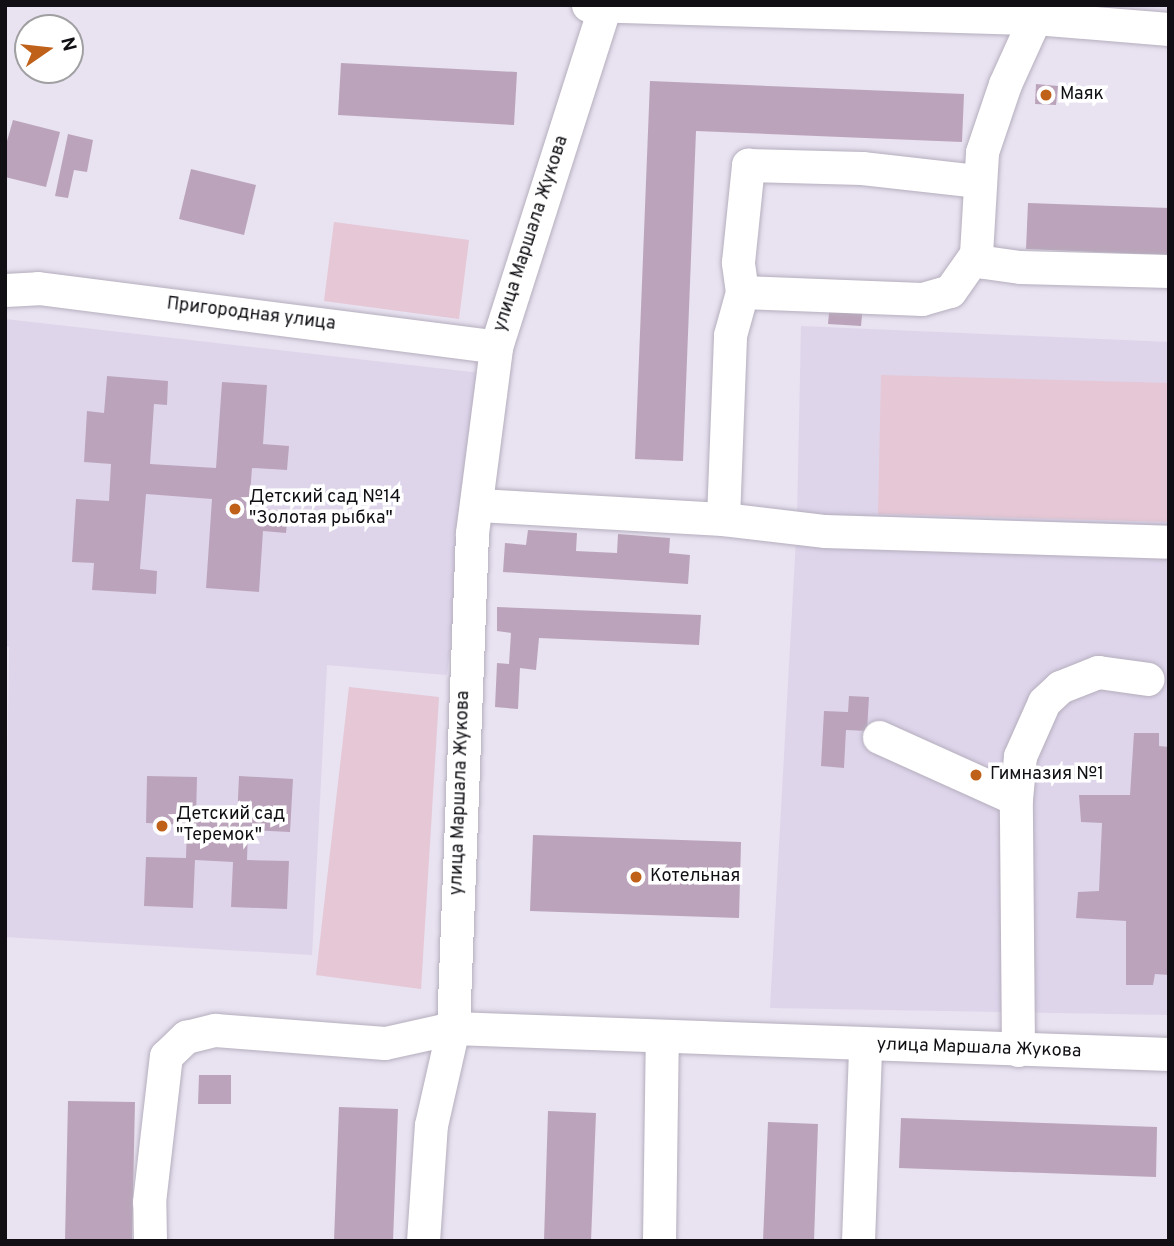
<!DOCTYPE html>
<html>
<head>
<meta charset="utf-8">
<style>
  body { margin:0 }
  #map { position:relative; width:1174px; height:1246px; overflow:hidden; background:#e8e2f1; font-family:Overpass,sans-serif }
  div>[style] { position:absolute }
  [style*='--x'] { left:calc(var(--x)*1px); top:calc(var(--y)*1px); width:calc(var(--w)*1px); rotate:calc(var(--a)*1deg) }
  .built>* { inset:0; background:#ded5eb }
  .green>* { inset:0; background:#e5c7d5 }
  .building>* { inset:0; background:#bba4bb }
  .roads { filter:drop-shadow(0 0 2px #b5aebd) drop-shadow(0 0 2px #b5aebd) }
  .minor>* { height:33px; margin:-16.5px; padding:0 16.5px; transform-origin:16.5px; border-radius:16.5px; background:#fff }
  .dots>* { width:19px; height:19px; translate:-50% -50%; box-sizing:border-box; border:4px solid #fff; border-radius:50% }
  span { translate:-50% -50%; white-space:nowrap; text-align:center; line-height:1.15; -webkit-text-stroke:7px #fff; paint-order:stroke }
  .poi-label { font-size:18px; color:#110f14 }
  .left { translate:0 -50%; text-align:left }
  .street-label { font-size:18px; color:#110f14 }
  .frame { position:absolute; inset:0; border:7px solid #110f14; pointer-events:none }
  .north { position:absolute; left:14px; top:14px; width:70px; height:70px; box-sizing:border-box; background:#fff; border:2px solid #a09fa1; border-radius:50%; rotate:76deg; font-size:19px; font-weight:700; line-height:28px; text-align:center; color:#110f14 }
  .north::after { content:''; display:block; margin:auto; width:24px; height:32px; background:#c06119; clip-path:polygon(50% 0,100% 100%,50% 72%,0 100%) }
</style>
</head>
<body>
<div id="map">
  <div class="built">
    <i style="clip-path:polygon(5px 319px,480px 373px,447px 675px,327px 665px,312px 955px,5px 937px,9px 647px,5px 646px)"></i>
    <i style="clip-path:polygon(801px 326px,1169px 342px,1169px 1015px,770px 1008px,797px 521px)"></i>
  </div>
  <div class="green">
    <i style="clip-path:polygon(334px 222px,469px 240px,459px 319px,324px 301px)"></i>
    <i style="clip-path:polygon(881px 375px,1169px 383px,1169px 522px,878px 514px)"></i>
    <i style="clip-path:polygon(349px 687px,439px 697px,421px 989px,316px 975px)"></i>
  </div>
  <div class="building">
    <i style="clip-path:polygon(341px 63px,517px 72px,514px 125px,338px 115px)"></i>
    <i style="clip-path:polygon(650px 81px,964px 94px,962px 142px,696px 131px,683px 461px,635px 459px)"></i>
    <i style="clip-path:polygon(1036px 84px,1058px 86px,1056px 105px,1035px 104px)"></i>
    <i style="clip-path:polygon(13px 120px,60px 132px,46px 187px,5px 177px,5px 148px)"></i>
    <i style="clip-path:polygon(68px 134px,93px 140px,87px 172px,74px 170px,68px 198px,55px 196px)"></i>
    <i style="clip-path:polygon(191px 169px,256px 185px,244px 235px,179px 219px)"></i>
    <i style="clip-path:polygon(1028px 203px,1169px 208px,1169px 255px,1026px 249px)"></i>
    <i style="clip-path:polygon(830px 302px,863px 304px,861px 326px,828px 324px)"></i>
    <i style="clip-path:polygon(107px 376px,168px 381px,167px 405px,154px 404px,150px 464px,216px 468px,222px 382px,267px 385px,263px 444px,289px 446px,287px 470px,252px 468px,249px 508px,288px 511px,286px 533px,263px 531px,259px 592px,206px 588px,212px 499px,146px 494px,140px 569px,157px 571px,156px 594px,92px 590px,94px 563px,72px 562px,76px 499px,109px 501px,111px 464px,84px 462px,87px 411px,104px 413px)"></i>
    <i style="clip-path:polygon(528px 530px,577px 533px,576px 551px,617px 553px,618px 534px,670px 538px,669px 553px,690px 555px,688px 584px,503px 572px,505px 543px,526px 545px)"></i>
    <i style="clip-path:polygon(497px 607px,701px 615px,699px 645px,539px 638px,536px 670px,520px 668px,518px 709px,495px 707px,497px 663px,509px 664px,511px 633px,497px 631px)"></i>
    <i style="clip-path:polygon(849px 696px,869px 697px,867px 731px,846px 730px,844px 768px,821px 766px,824px 711px,848px 712px)"></i>
    <i style="clip-path:polygon(1134px 733px,1159px 733px,1159px 746px,1169px 747px,1169px 975px,1155px 974px,1153px 985px,1126px 985px,1126px 921px,1076px 918px,1078px 892px,1099px 891px,1102px 823px,1081px 822px,1079px 795px,1130px 795px)"></i>
    <i style="clip-path:polygon(147px 776px,197px 777px,196px 819px,237px 820px,239px 776px,293px 779px,290px 832px,248px 830px,247px 860px,289px 861px,287px 909px,231px 907px,233px 862px,195px 860px,193px 908px,144px 906px,146px 857px,186px 858px,187px 825px,146px 823px)"></i>
    <i style="clip-path:polygon(533px 835px,741px 842px,739px 918px,530px 911px)"></i>
    <i style="clip-path:polygon(199px 1075px,231px 1075px,231px 1104px,198px 1104px)"></i>
    <i style="clip-path:polygon(68px 1101px,135px 1102px,132px 1241px,65px 1241px)"></i>
    <i style="clip-path:polygon(339px 1107px,398px 1109px,393px 1241px,334px 1241px)"></i>
    <i style="clip-path:polygon(548px 1111px,596px 1113px,591px 1241px,544px 1241px)"></i>
    <i style="clip-path:polygon(901px 1118px,1157px 1127px,1156px 1177px,899px 1168px)"></i>
    <i style="clip-path:polygon(768px 1122px,818px 1124px,814px 1241px,763px 1241px)"></i>
  </div>
  <div class="roads">
    <div class="minor">
      <i style="--x:588;--y:5;--w:447;--a:1.7"></i>
      <i style="--x:1035;--y:18;--w:134;--a:4.7"></i>
      <i style="--x:976;--y:254;--w:11;--a:45"></i>
      <i style="--x:984;--y:262;--w:36;--a:8"></i>
      <i style="--x:1020;--y:267;--w:149;--a:1.5"></i>
      <i style="--x:5;--y:290;--w:33;--a:-3"></i>
      <i style="--x:38;--y:288;--w:462;--a:7.3"></i>
      <i style="--x:742;--y:292;--w:30;--a:-98"></i>
      <i style="--x:738;--y:262;--w:98;--a:-84.1"></i>
      <i style="--x:748;--y:165;--w:114;--a:1.5"></i>
      <i style="--x:862;--y:168;--w:117;--a:6.4"></i>
      <i style="--x:478;--y:505;--w:245;--a:3.3"></i>
      <i style="--x:723;--y:519;--w:184;--a:-87.8"></i>
      <i style="--x:730;--y:335;--w:45;--a:-74.4"></i>
      <i style="--x:742;--y:292;--w:180;--a:2.2"></i>
      <i style="--x:922;--y:299;--w:29;--a:-16"></i>
      <i style="--x:950;--y:291;--w:45;--a:-54.9"></i>
      <i style="--x:976;--y:254;--w:102;--a:-86.6"></i>
      <i style="--x:982;--y:152;--w:72;--a:-71.3"></i>
      <i style="--x:1005;--y:84;--w:72;--a:-65.6"></i>
      <i style="--x:723;--y:519;--w:103;--a:6.7"></i>
      <i style="--x:825;--y:531;--w:344;--a:1.8"></i>
      <i style="--x:879;--y:737;--w:150;--a:24.3"></i>
      <i style="--x:1018;--y:1050;--w:251;--a:-90.5"></i>
      <i style="--x:1016;--y:799;--w:43;--a:-84.7"></i>
      <i style="--x:1020;--y:756;--w:59;--a:-66"></i>
      <i style="--x:1044;--y:702;--w:22;--a:-43"></i>
      <i style="--x:1060;--y:687;--w:41;--a:-21.5"></i>
      <i style="--x:1098;--y:672;--w:50;--a:8"></i>
      <i style="--x:150;--y:1241;--w:39;--a:-91"></i>
      <i style="--x:149;--y:1202;--w:147;--a:-83.4"></i>
      <i style="--x:166;--y:1056;--w:28;--a:-44"></i>
      <i style="--x:186;--y:1037;--w:30;--a:-14"></i>
      <i style="--x:215;--y:1030;--w:170;--a:4.4"></i>
      <i style="--x:385;--y:1043;--w:70;--a:-12.4"></i>
      <i style="--x:453;--y:1028;--w:716;--a:2.08"></i>
      <i style="--x:423;--y:1241;--w:116;--a:-86.1"></i>
      <i style="--x:431;--y:1125;--w:99;--a:-77.2"></i>
      <i style="--x:453;--y:1028;--w:495;--a:-87.8"></i>
      <i style="--x:472;--y:533;--w:188;--a:-82.6"></i>
      <i style="--x:496;--y:347;--w:356;--a:-72.3"></i>
      <i style="--x:659;--y:1241;--w:203;--a:-89.2"></i>
      <i style="--x:858;--y:1241;--w:195;--a:-87.9"></i>
    </div>
  </div>
  <div class="dots">
    <i style="left:1046px;top:95px;background:#c06119"></i>
    <i style="left:235px;top:509px;background:#c06119"></i>
    <i style="left:976px;top:775px;background:#c06119"></i>
    <i style="left:162px;top:826px;background:#c06119"></i>
    <i style="left:636px;top:877px;background:#c06119"></i>
  </div>
  <div class="poi-label">
    <span class="left" style="left:1060px;top:95px">Маяк</span>
    <span class="left" style="left:249px;top:509px">Детский сад №14<br>"Золотая рыбка"</span>
    <span class="left" style="left:990px;top:775px">Гимназия №1</span>
    <span class="left" style="left:176px;top:826px">Детский сад<br>"Теремок"</span>
    <span class="left" style="left:650px;top:877px">Котельная</span>
  </div>
  <div class="street-label">
    <span style="left:532px;top:234px;rotate:-72deg">улица Маршала Жукова</span>
    <span style="left:251px;top:315px;rotate:7deg">Пригородная улица</span>
    <span style="left:461px;top:793px;rotate:-88deg">улица Маршала Жукова</span>
    <span style="left:979px;top:1049px;rotate:2deg">улица Маршала Жукова</span>
  </div>
  <div class="frame"></div>
  <div class="north">N</div>
</div>
</body>
</html>
